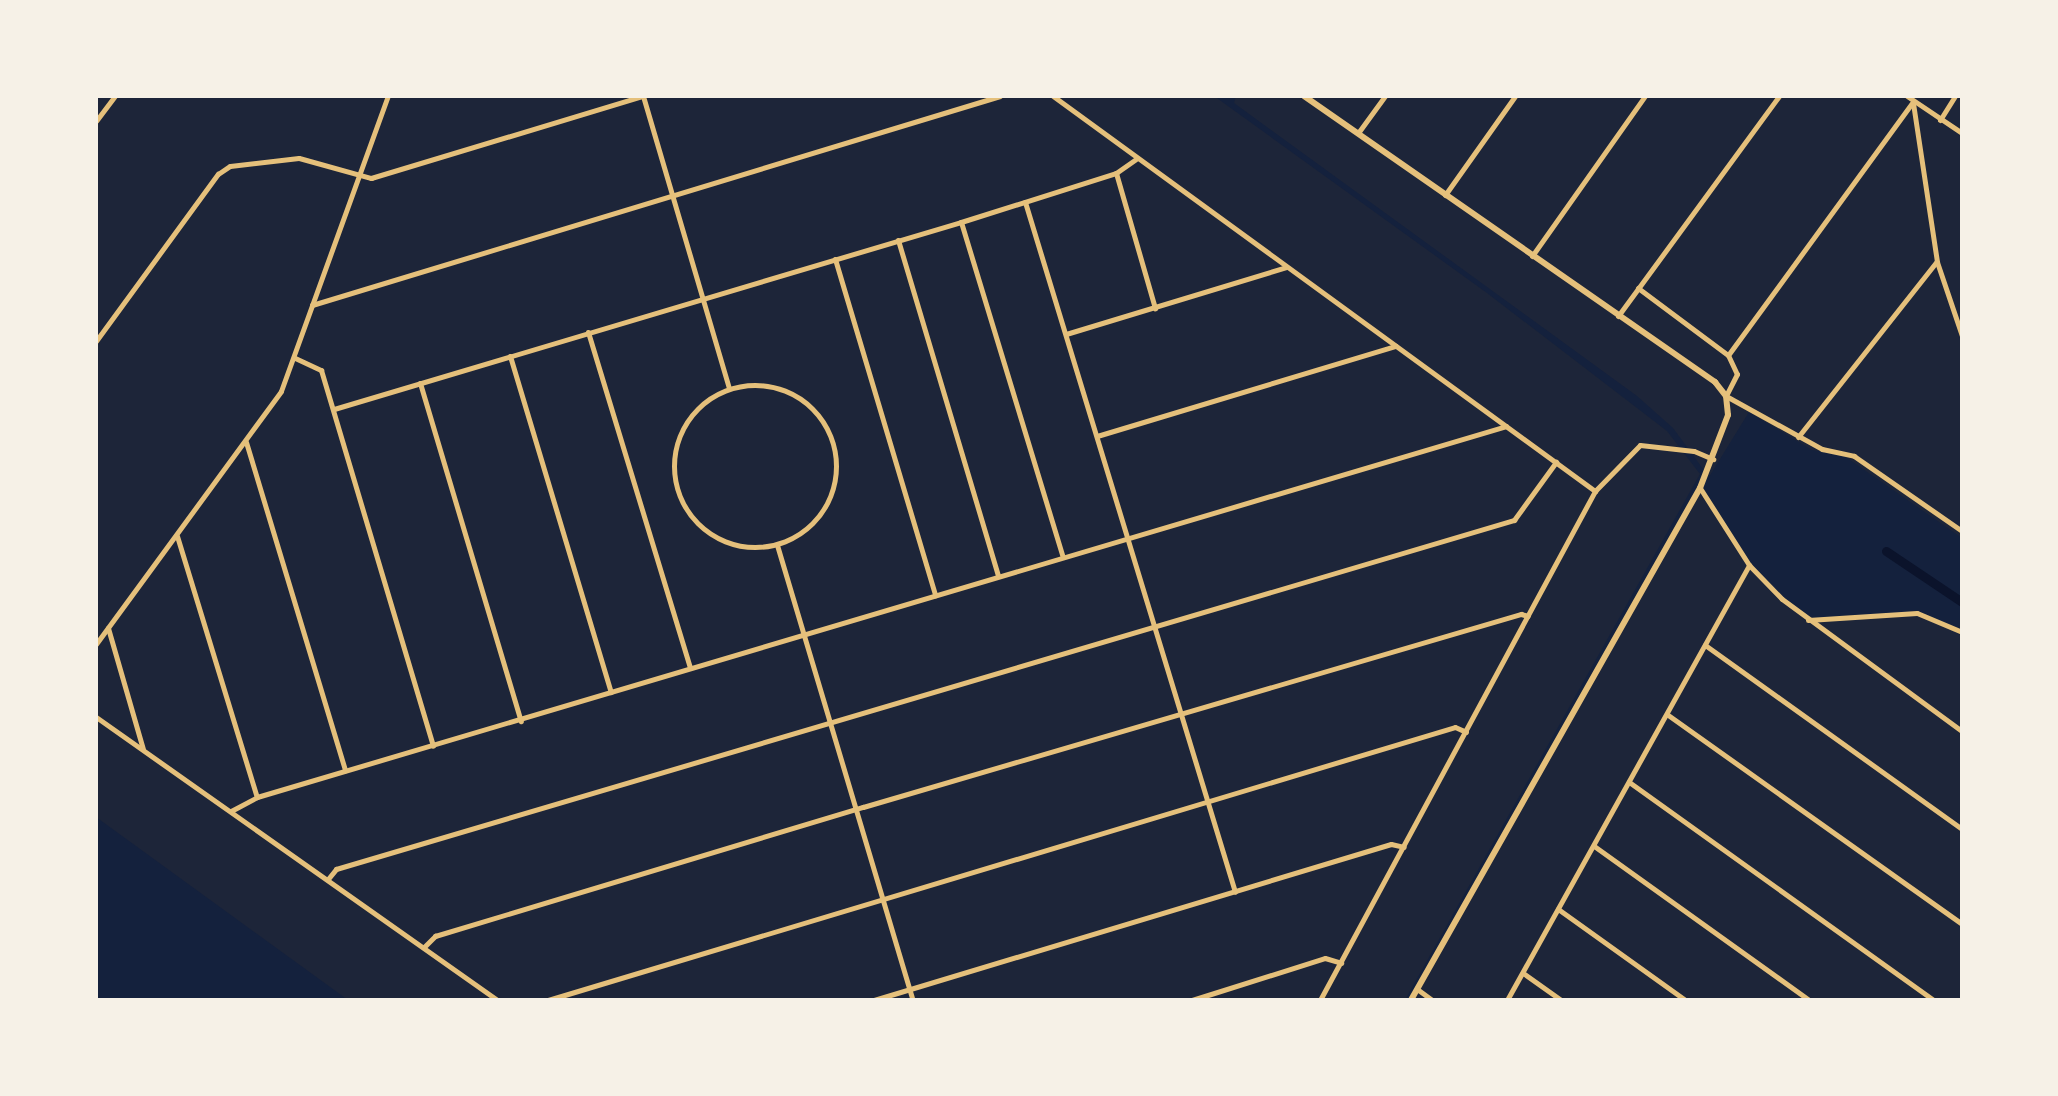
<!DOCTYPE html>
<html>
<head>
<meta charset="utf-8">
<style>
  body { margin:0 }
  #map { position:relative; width:2058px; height:1096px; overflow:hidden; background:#14213d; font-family:"Golos Text",sans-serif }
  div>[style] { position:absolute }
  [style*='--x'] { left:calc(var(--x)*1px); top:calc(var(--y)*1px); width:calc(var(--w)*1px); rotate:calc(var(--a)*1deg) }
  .green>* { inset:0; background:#1d2539 }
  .canal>* { height:9px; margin:-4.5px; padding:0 4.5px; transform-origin:4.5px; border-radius:4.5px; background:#0b132b }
  .minor>* { height:5px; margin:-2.5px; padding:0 2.5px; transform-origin:2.5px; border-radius:2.5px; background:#e5c07b }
  .minor>.ring { margin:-2.5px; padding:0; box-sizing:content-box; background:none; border:5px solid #e5c07b; border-radius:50% }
  .tertiary>* { height:6px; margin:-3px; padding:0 3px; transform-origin:3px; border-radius:3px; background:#e5c07b }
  span { translate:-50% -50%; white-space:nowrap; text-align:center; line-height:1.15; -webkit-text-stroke:6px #f6f1e7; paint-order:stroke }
  .frame { position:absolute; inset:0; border:98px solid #f6f1e7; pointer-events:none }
</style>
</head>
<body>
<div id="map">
  <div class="green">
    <i style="clip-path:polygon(96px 96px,1214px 96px,1487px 293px,1667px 431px,1700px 474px,1405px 1000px,348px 1000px,96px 817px)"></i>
    <i style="clip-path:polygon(1236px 96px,1962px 96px,1962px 538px,1843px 455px,1812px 450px,1749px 412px,1709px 477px,1673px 428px,1637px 396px,1234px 103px)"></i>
    <i style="clip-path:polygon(1700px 488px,1750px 565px,1807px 620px,1917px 613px,1962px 632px,1962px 1000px,1411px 1000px)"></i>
  </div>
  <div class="canal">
    <i style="--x:1886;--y:551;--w:92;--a:33.9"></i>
  </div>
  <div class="minor">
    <i style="--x:643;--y:96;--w:305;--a:73.6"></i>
    <i style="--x:1053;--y:96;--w:671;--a:36.08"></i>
    <i style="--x:1907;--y:96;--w:66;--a:33.9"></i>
    <i style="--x:1912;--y:103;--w:312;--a:126.1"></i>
    <i style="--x:1728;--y:355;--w:21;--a:65"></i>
    <i style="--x:1737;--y:374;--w:25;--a:117"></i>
    <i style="--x:1726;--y:396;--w:110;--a:28.9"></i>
    <i style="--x:1822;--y:449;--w:33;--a:12"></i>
    <i style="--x:1854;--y:456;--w:131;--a:34.8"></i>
    <i style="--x:1913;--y:103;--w:161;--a:81.4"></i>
    <i style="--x:1937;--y:262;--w:78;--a:71.3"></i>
    <i style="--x:1940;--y:120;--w:28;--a:-58"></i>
    <i style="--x:96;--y:121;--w:31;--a:-53"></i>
    <i style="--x:1358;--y:133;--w:46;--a:-53.9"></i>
    <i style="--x:1116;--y:173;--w:141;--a:73.9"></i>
    <i style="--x:1445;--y:195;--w:121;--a:-54.7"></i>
    <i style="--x:1025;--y:202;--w:721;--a:73.07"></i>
    <i style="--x:961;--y:222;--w:350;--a:73.1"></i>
    <i style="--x:898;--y:240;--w:350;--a:73.4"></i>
    <i style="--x:1532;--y:256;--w:196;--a:-54.8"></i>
    <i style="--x:835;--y:259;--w:351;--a:73.4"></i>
    <i style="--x:1638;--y:288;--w:112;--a:36.7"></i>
    <i style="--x:312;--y:305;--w:719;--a:-16.9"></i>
    <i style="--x:1618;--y:316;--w:273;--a:-53.8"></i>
    <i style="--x:588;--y:332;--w:351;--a:73.1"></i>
    <i style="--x:1066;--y:334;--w:230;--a:-16.9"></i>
    <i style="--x:96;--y:341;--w:207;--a:-53.9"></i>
    <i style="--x:218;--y:174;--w:14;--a:-34"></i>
    <i style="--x:230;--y:166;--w:69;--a:-6.6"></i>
    <i style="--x:299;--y:158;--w:75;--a:15.5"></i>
    <i style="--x:371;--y:178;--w:283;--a:-16.8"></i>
    <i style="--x:510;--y:356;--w:351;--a:73.3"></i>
    <i style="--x:295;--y:358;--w:29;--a:25"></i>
    <i style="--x:321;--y:370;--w:392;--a:73.4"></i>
    <i style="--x:420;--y:383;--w:353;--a:73.4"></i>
    <i class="ring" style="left:674px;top:385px;width:157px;height:157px"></i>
    <i style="--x:334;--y:409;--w:654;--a:-16.61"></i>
    <i style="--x:961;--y:222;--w:163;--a:-17.5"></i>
    <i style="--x:1116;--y:173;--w:24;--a:-35"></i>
    <i style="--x:1097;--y:436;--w:312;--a:-16.8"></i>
    <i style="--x:1798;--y:437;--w:223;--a:-51.7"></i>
    <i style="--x:246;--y:442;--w:343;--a:73.2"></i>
    <i style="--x:1700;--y:488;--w:91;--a:57.5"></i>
    <i style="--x:1749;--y:565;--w:47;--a:45.9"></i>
    <i style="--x:1782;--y:599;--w:223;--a:36.3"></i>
    <i style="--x:177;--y:536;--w:273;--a:73"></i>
    <i style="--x:777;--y:545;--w:475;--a:73.4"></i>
    <i style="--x:1808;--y:620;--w:109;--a:-3.7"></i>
    <i style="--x:1917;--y:613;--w:49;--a:22.9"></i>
    <i style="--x:108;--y:628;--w:126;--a:73.9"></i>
    <i style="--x:96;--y:644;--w:313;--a:-53.8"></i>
    <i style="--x:281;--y:391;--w:314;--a:-70.1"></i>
    <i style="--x:1705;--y:645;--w:316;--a:35.6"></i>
    <i style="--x:1668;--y:715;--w:361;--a:35.4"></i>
    <i style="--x:96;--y:717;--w:491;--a:35.2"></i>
    <i style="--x:1629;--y:782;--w:374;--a:35.6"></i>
    <i style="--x:231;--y:811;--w:30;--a:-28"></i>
    <i style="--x:257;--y:797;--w:1303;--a:-16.54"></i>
    <i style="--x:1594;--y:846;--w:264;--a:35.6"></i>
    <i style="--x:328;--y:879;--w:13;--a:-51"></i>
    <i style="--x:336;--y:869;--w:1229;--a:-16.5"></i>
    <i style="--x:1514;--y:520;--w:72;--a:-54.1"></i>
    <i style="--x:1558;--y:909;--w:156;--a:35.6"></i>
    <i style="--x:424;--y:947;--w:16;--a:-45"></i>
    <i style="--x:435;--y:936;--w:447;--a:-16.8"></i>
    <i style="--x:863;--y:807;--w:686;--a:-16.35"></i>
    <i style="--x:1521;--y:614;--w:7;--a:16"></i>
    <i style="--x:1523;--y:973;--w:47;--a:35.4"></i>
    <i style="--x:1417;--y:989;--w:19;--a:36"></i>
    <i style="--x:548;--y:1000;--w:947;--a:-16.75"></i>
    <i style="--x:1455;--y:727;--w:12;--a:24"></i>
    <i style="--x:874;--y:1000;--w:540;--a:-16.79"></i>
    <i style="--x:1391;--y:844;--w:13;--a:13"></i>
    <i style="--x:1192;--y:1000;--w:139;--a:-17.5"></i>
    <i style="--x:1325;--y:958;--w:17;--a:17"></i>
    <i style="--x:1320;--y:1000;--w:579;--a:-61.62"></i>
    <i style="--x:1595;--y:491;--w:64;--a:-45.6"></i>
    <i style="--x:1640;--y:445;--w:54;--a:6.3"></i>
    <i style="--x:1694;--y:451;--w:21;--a:23"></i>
    <i style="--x:1507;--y:1000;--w:498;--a:-60.9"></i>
  </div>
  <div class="tertiary">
    <i style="--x:1304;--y:96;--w:501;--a:34.83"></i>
    <i style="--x:1715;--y:382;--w:18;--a:52"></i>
    <i style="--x:1726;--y:396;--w:19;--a:84"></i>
    <i style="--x:1728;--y:415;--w:78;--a:111"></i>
    <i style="--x:1700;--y:488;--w:588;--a:119.44"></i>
  </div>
  <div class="frame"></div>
</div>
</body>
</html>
